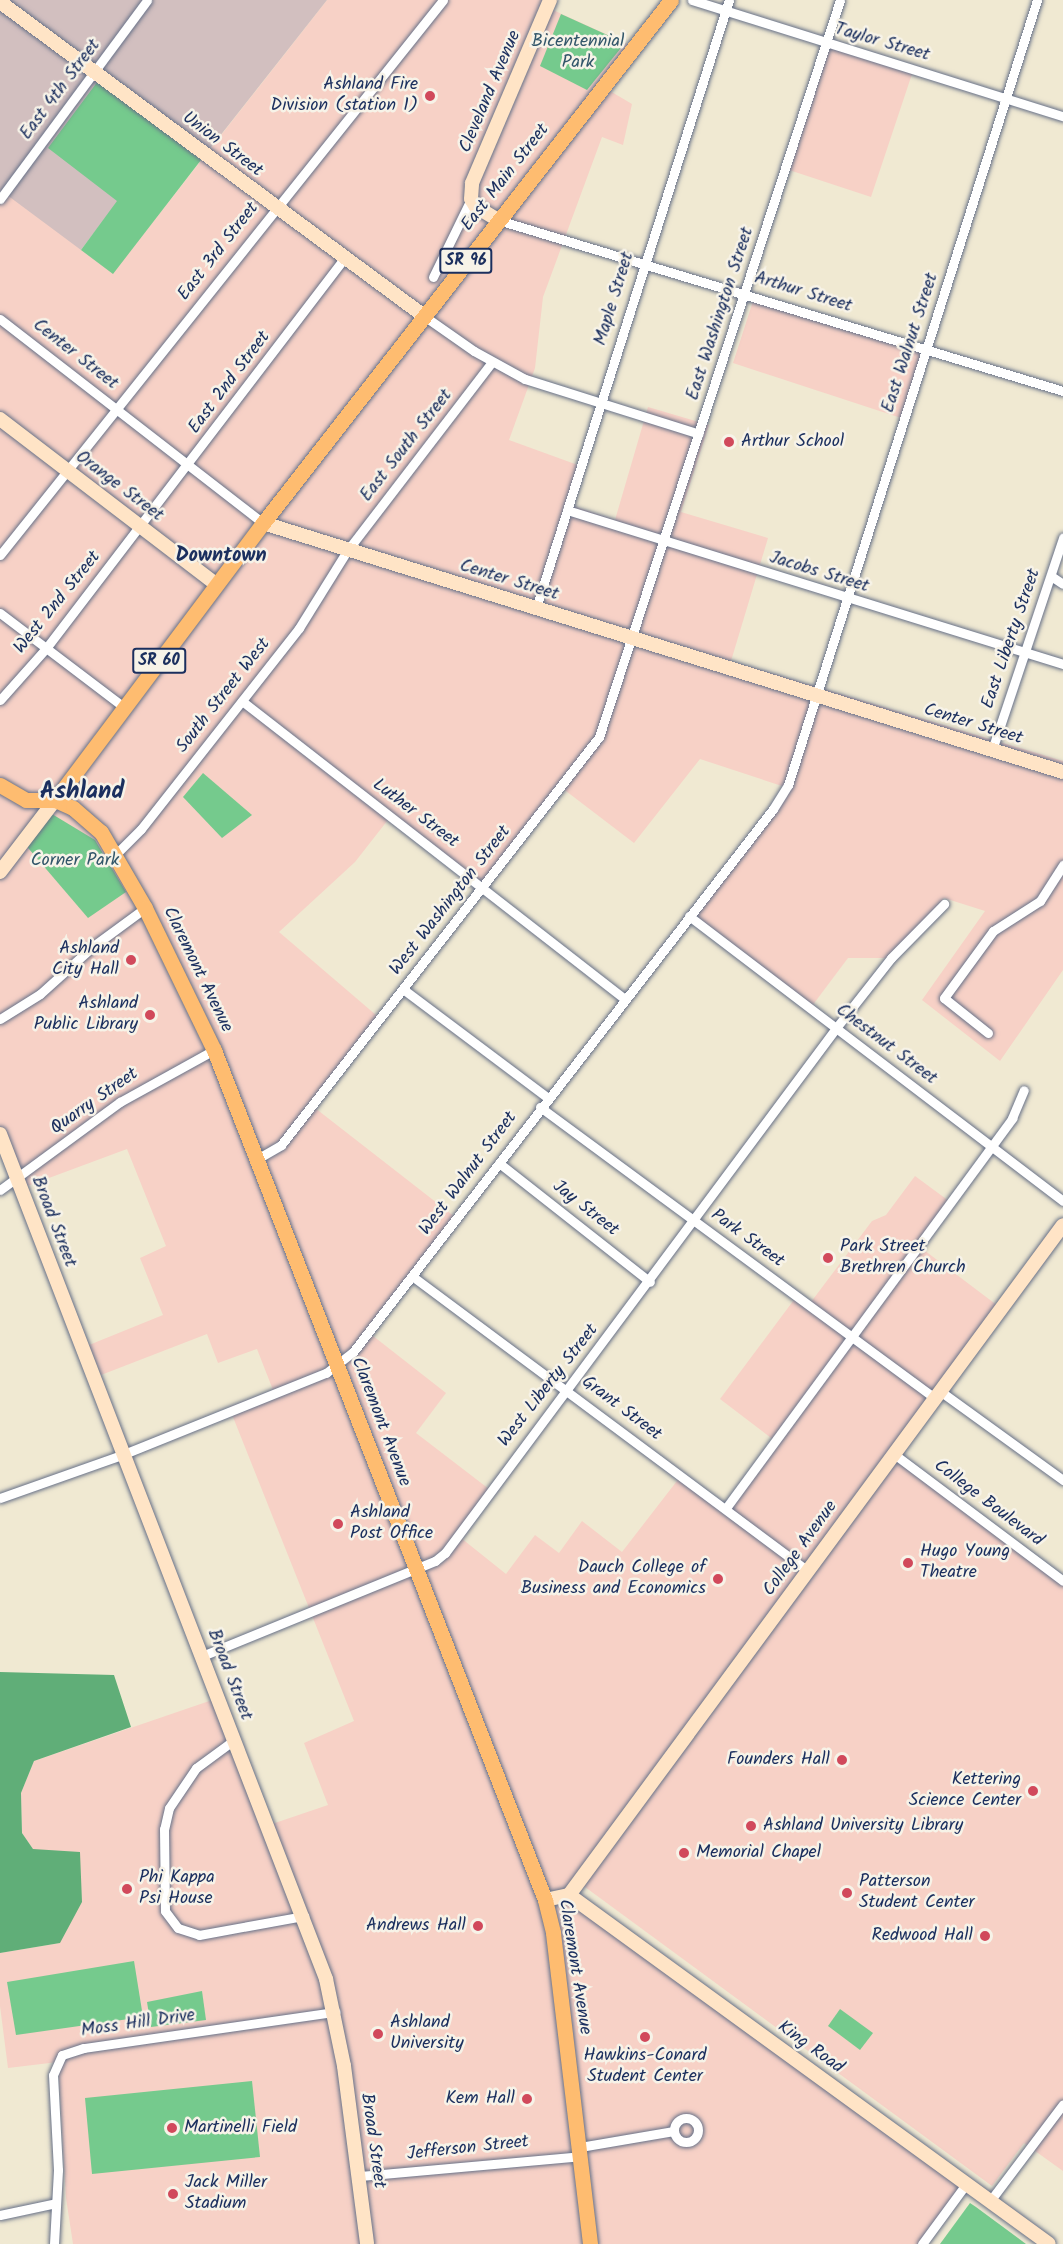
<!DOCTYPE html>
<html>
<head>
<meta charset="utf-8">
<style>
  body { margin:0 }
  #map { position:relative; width:1063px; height:2244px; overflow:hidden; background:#f0e9d2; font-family:Kalam,sans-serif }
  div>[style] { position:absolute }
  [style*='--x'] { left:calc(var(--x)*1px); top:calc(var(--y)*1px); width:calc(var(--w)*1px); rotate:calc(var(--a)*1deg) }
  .built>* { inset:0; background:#f7d1c6 }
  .industrial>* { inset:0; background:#d2bfbf }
  .green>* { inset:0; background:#75ca8d }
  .forest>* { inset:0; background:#60ae78 }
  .roads { filter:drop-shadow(0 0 2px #667087) drop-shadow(0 0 2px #667087) }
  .street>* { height:9px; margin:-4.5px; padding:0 4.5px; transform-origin:4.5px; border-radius:4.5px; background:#fff }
  .street>.ring { margin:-4.5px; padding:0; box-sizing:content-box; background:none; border:9px solid #fff; border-radius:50% }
  .secondary>* { height:14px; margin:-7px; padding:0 7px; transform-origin:7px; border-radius:7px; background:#ffe4c6 }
  .primary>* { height:15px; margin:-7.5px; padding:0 7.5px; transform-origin:7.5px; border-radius:7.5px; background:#febc70 }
  .dots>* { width:16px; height:16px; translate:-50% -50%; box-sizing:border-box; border:3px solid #f7f3e8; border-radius:50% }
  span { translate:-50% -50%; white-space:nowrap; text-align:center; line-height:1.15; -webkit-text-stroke:5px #f7f3e8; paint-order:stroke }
  .shield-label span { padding:2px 4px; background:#f7f3e8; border:2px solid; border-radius:4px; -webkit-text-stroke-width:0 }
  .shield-label { font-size:16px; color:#1b2f5e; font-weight:700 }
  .park-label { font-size:18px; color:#32566a }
  .street-label { font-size:18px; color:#1b2f5e }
  .poi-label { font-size:18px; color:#1b2f5e }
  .right { translate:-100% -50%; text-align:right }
  .left { translate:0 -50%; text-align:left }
  .neighbourhood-label { font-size:20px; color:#1b2f5e; font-weight:700 }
  .district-label { font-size:24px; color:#1b2f5e; font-weight:700 }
</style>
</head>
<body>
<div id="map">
  <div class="built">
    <i style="clip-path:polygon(327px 0,557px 0,553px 10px,641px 50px,610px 91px,632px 104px,623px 145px,602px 137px,543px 297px,535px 368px,509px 440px,586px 468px,573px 506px,615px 520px,648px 407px,709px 425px,681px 512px,768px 538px,731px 661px,1063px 761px,1063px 970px,1000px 1061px,922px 1000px,985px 911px,944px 898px,887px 958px,848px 958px,809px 1010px,686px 916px,788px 788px,700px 759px,634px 843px,562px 788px,485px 886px,391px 816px,355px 862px,279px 932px,383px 1021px,315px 1108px,455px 1217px,368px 1332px,446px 1393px,416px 1433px,489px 1489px,456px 1534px,506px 1574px,535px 1535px,559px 1553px,582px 1521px,622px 1552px,680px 1477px,723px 1509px,775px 1441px,720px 1399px,799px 1293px,811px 1302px,872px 1221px,886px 1215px,915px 1176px,953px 1204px,920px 1247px,1006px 1312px,897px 1462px,1063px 1584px,1063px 2171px,1024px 2143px,992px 2186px,585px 1887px,534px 1900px,575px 1902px,960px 2186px,919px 2244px,73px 2244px,66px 2198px,58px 2062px,8px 2068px,0 2006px,0 1953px,60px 1943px,33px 1849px,22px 1833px,21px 1793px,34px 1761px,221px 1697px,272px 1824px,328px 1805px,304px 1743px,354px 1721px,229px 1407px,273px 1390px,257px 1349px,218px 1363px,207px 1334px,101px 1375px,89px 1345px,163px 1315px,140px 1258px,166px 1246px,127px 1149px,22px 1188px,0 1134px,0 195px,3px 191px,113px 273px)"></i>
    <i style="clip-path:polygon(828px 43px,913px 71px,871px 197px,786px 169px)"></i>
    <i style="clip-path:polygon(754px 298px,923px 353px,901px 418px,733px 363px)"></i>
  </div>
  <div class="industrial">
    <i style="clip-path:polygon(0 0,327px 0,201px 160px,98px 81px,118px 201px,81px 250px,3px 192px,0 195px)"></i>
  </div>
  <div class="green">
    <i style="clip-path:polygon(561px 14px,625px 43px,587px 90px,540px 66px)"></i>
    <i style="clip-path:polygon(98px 81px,201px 160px,113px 274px,81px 250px,117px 201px,48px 148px)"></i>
    <i style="clip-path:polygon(203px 773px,252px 815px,222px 838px,183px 797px)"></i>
    <i style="clip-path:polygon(47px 811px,95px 840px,126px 892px,88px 918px,23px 842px)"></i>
    <i style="clip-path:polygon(134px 1961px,143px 2017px,16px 2035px,7px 1982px)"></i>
    <i style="clip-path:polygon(202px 1991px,206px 2020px,151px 2027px,147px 2002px)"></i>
    <i style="clip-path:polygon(840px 2009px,873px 2033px,860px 2050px,828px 2026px)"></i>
    <i style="clip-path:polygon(252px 2081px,260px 2157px,92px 2174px,85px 2098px)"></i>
    <i style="clip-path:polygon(970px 2203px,976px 2207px,1026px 2244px,940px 2244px)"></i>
  </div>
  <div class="forest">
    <i style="clip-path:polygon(0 1672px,114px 1675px,131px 1727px,34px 1761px,21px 1793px,22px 1833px,33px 1849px,80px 1852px,82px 1902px,60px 1943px,0 1953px)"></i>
  </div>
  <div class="roads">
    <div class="street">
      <i style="--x:692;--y:0;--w:389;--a:17.4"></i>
      <i style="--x:0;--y:199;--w:247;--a:-53.5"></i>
      <i style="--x:498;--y:220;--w:590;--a:16.84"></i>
      <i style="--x:433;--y:277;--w:87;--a:-64"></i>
      <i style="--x:424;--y:316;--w:61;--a:35"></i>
      <i style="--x:474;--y:351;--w:58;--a:28.8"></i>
      <i style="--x:525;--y:379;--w:182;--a:17.5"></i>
      <i style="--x:0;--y:319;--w:333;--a:37.8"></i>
      <i style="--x:567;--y:510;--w:519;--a:17.25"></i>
      <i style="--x:0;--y:555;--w:710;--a:-51.4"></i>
      <i style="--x:1051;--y:576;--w:14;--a:34"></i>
      <i style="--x:536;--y:608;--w:638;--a:-72.39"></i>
      <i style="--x:0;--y:613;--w:156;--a:37.2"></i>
      <i style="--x:0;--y:700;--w:71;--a:-48.4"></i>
      <i style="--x:47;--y:647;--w:489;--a:-52.6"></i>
      <i style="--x:242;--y:701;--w:483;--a:37.9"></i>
      <i style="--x:992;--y:750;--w:224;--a:-71.5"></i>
      <i style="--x:116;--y:854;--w:35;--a:-45"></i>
      <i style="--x:141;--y:829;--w:256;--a:-51.8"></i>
      <i style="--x:299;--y:628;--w:91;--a:-58.1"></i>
      <i style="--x:347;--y:551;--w:238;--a:-52.5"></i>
      <i style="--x:689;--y:916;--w:470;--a:37.3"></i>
      <i style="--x:403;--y:989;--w:180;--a:36.9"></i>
      <i style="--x:0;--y:1019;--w:47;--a:-32"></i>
      <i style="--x:40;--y:994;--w:70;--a:-42.1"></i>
      <i style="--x:92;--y:947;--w:66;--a:-36.3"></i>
      <i style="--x:988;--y:1033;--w:56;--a:-141.5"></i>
      <i style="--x:944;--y:998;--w:83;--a:-53.8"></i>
      <i style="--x:993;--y:931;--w:56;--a:-32.6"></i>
      <i style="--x:1040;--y:901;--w:43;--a:-57.4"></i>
      <i style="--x:540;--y:1107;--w:491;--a:36.4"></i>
      <i style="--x:257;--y:1159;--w:28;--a:-30"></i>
      <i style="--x:281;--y:1145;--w:517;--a:-52.07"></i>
      <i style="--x:599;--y:737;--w:775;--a:-71.89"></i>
      <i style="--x:499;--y:1163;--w:192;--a:38.2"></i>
      <i style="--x:0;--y:1190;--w:149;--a:-36.3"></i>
      <i style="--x:120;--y:1102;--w:107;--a:-29"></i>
      <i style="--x:412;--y:1276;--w:494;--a:36.7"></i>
      <i style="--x:940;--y:1391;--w:152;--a:35.9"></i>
      <i style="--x:894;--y:1454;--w:211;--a:36.9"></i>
      <i style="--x:0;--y:1498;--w:132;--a:-19.5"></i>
      <i style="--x:124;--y:1454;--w:218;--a:-21.9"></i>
      <i style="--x:326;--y:1373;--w:34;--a:-38"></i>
      <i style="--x:353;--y:1352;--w:686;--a:-52.28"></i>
      <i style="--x:773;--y:809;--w:28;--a:-58"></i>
      <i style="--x:788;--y:785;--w:824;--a:-72.4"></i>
      <i style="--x:726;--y:1508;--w:484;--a:-53.7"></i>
      <i style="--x:1012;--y:1118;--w:30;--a:-67"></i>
      <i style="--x:202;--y:1656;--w:252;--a:-22.2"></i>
      <i style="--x:435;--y:1561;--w:13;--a:-39"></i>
      <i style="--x:445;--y:1553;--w:655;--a:-53.32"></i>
      <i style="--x:836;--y:1028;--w:89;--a:-51.8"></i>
      <i style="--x:891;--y:958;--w:76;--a:-45.5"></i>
      <i style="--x:234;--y:1740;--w:47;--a:143.6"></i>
      <i style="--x:196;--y:1768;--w:48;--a:124"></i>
      <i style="--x:169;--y:1808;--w:22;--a:103"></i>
      <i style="--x:164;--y:1829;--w:82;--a:89.3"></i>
      <i style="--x:165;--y:1911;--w:21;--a:53"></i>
      <i style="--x:178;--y:1928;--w:22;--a:18"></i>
      <i style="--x:199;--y:1935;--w:107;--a:-10.3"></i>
      <i class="ring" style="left:674px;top:2118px;width:15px;height:15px"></i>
      <i style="--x:580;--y:2147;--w:95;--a:-9.7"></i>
      <i style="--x:359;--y:2176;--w:223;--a:-5.1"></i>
      <i style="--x:990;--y:2201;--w:121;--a:-53"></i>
      <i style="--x:0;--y:2215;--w:57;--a:-12.1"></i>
      <i style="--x:54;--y:2244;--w:74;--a:-86.9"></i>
      <i style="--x:58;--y:2170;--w:95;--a:-93"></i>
      <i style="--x:53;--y:2075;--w:22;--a:-66"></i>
      <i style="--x:62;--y:2055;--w:23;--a:-18"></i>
      <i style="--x:84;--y:2048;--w:254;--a:-8.2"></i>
      <i style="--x:922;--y:2244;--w:74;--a:-53.7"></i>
    </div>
    <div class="secondary">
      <i style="--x:0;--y:2;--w:528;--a:36.52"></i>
      <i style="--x:498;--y:220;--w:26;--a:-149"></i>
      <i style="--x:476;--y:207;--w:9;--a:-122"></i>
      <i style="--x:471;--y:199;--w:16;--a:-86"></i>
      <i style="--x:472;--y:183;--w:199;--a:-66.9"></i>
      <i style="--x:0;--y:419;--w:272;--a:37.4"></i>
      <i style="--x:263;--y:523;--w:838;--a:17.29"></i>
      <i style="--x:0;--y:872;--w:91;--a:-52.6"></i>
      <i style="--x:0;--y:1134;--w:906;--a:68.9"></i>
      <i style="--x:326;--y:1979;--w:89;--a:78.3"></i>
      <i style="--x:344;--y:2066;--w:179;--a:82.6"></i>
      <i style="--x:569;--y:1895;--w:832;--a:-53.6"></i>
      <i style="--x:545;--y:1900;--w:25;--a:-12"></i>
      <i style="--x:569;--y:1895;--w:593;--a:36.02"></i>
    </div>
    <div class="primary">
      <i style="--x:0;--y:785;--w:30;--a:30"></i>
      <i style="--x:26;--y:800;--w:29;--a:0"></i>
      <i style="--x:55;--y:800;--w:20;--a:24"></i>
      <i style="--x:73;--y:808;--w:37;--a:41"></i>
      <i style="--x:101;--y:832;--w:88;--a:59.9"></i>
      <i style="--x:145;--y:908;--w:158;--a:64.1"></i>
      <i style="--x:214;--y:1050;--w:912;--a:68.72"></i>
      <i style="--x:545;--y:1900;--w:34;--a:76"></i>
      <i style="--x:553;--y:1933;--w:313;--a:83.2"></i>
      <i style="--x:55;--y:800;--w:346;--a:-53.1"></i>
      <i style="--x:263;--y:523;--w:663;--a:-52.04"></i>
    </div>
  </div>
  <div class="dots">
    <i style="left:430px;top:96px;background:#d1495b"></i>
    <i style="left:729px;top:442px;background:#d1495b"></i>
    <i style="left:131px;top:960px;background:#d1495b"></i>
    <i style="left:150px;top:1015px;background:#d1495b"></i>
    <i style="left:828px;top:1258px;background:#d1495b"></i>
    <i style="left:338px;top:1524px;background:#d1495b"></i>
    <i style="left:908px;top:1563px;background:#d1495b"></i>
    <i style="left:718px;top:1579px;background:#d1495b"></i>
    <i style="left:842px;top:1760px;background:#d1495b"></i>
    <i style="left:1033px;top:1791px;background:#d1495b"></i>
    <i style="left:751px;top:1826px;background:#d1495b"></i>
    <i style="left:684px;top:1853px;background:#d1495b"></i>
    <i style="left:127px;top:1889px;background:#d1495b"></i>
    <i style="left:847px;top:1893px;background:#d1495b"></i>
    <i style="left:478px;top:1926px;background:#d1495b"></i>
    <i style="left:985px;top:1936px;background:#d1495b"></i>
    <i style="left:378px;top:2034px;background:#d1495b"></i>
    <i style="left:645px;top:2037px;background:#d1495b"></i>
    <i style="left:527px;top:2099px;background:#d1495b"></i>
    <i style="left:172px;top:2128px;background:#d1495b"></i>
    <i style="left:173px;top:2194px;background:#d1495b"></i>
  </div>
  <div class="shield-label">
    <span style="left:466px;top:261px">SR 96</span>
    <span style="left:159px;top:661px">SR 60</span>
  </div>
  <div class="park-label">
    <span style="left:578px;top:53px">Bicentennial<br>Park</span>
    <span style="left:75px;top:861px">Corner Park</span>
  </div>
  <div class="street-label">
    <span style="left:882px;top:43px;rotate:16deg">Taylor Street</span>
    <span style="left:61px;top:90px;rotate:-53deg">East 4th Street</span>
    <span style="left:491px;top:92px;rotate:-67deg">Cleveland Avenue</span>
    <span style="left:222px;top:145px;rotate:37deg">Union Street</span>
    <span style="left:506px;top:178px;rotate:-52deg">East Main Street</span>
    <span style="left:219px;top:252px;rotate:-52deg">East 3rd Street</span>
    <span style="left:803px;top:293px;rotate:17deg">Arthur Street</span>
    <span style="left:615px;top:299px;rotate:-73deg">Maple Street</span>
    <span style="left:721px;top:314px;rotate:-72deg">East Washington Street</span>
    <span style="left:911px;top:343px;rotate:-72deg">East Walnut Street</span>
    <span style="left:75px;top:355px;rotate:38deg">Center Street</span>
    <span style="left:230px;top:383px;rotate:-53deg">East 2nd Street</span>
    <span style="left:407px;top:446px;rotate:-52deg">East South Street</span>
    <span style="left:119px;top:487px;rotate:37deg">Orange Street</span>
    <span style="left:819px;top:573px;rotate:17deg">Jacobs Street</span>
    <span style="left:509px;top:581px;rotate:17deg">Center Street</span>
    <span style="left:58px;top:603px;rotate:-51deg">West 2nd Street</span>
    <span style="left:1012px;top:639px;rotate:-71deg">East Liberty Street</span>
    <span style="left:224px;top:696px;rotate:-52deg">South Street West</span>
    <span style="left:973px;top:725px;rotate:17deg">Center Street</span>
    <span style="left:415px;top:814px;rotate:37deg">Luther Street</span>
    <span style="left:451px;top:901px;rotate:-52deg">West Washington Street</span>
    <span style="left:197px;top:970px;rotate:64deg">Claremont Avenue</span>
    <span style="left:886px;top:1045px;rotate:37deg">Chestnut Street</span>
    <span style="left:95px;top:1102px;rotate:-35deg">Quarry Street</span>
    <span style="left:469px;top:1174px;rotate:-53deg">West Walnut Street</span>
    <span style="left:585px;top:1209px;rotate:38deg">Jay Street</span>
    <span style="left:53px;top:1222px;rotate:69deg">Broad Street</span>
    <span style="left:747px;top:1239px;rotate:36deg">Park Street</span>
    <span style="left:549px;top:1386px;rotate:-52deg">West Liberty Street</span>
    <span style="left:621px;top:1409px;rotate:37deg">Grant Street</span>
    <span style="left:380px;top:1422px;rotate:69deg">Claremont Avenue</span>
    <span style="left:988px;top:1504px;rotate:37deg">College Boulevard</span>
    <span style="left:801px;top:1549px;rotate:-54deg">College Avenue</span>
    <span style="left:229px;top:1675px;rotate:69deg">Broad Street</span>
    <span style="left:574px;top:1967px;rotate:81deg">Claremont Avenue</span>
    <span style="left:138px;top:2024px;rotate:-8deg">Moss Hill Drive</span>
    <span style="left:810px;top:2048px;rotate:36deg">King Road</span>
    <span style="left:372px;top:2141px;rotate:82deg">Broad Street</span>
    <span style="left:468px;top:2149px;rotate:-6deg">Jefferson Street</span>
  </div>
  <div class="poi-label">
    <span class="right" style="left:418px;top:96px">Ashland Fire<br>Division (station 1)</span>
    <span class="left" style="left:741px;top:442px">Arthur School</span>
    <span class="right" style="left:119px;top:960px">Ashland<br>City Hall</span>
    <span class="right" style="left:138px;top:1015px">Ashland<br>Public Library</span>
    <span class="left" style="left:840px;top:1258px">Park Street<br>Brethren Church</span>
    <span class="left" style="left:350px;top:1524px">Ashland<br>Post Office</span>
    <span class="left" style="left:920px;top:1563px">Hugo Young<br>Theatre</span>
    <span class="right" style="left:706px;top:1579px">Dauch College of<br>Business and Economics</span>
    <span class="right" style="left:830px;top:1760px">Founders Hall</span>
    <span class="right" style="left:1021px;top:1791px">Kettering<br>Science Center</span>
    <span class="left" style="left:763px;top:1826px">Ashland University Library</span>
    <span class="left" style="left:696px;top:1853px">Memorial Chapel</span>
    <span class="left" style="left:139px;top:1889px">Phi Kappa<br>Psi House</span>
    <span class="left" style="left:859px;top:1893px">Patterson<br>Student Center</span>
    <span class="right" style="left:466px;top:1926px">Andrews Hall</span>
    <span class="right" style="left:973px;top:1936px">Redwood Hall</span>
    <span class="left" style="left:390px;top:2034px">Ashland<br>University</span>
    <span style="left:645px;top:2067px">Hawkins-Conard<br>Student Center</span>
    <span class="right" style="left:515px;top:2099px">Kem Hall</span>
    <span class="left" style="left:184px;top:2128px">Martinelli Field</span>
    <span class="left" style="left:185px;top:2194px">Jack Miller<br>Stadium</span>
  </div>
  <div class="neighbourhood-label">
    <span style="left:221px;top:556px">Downtown</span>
  </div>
  <div class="district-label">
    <span style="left:82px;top:792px">Ashland</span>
  </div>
</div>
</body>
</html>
